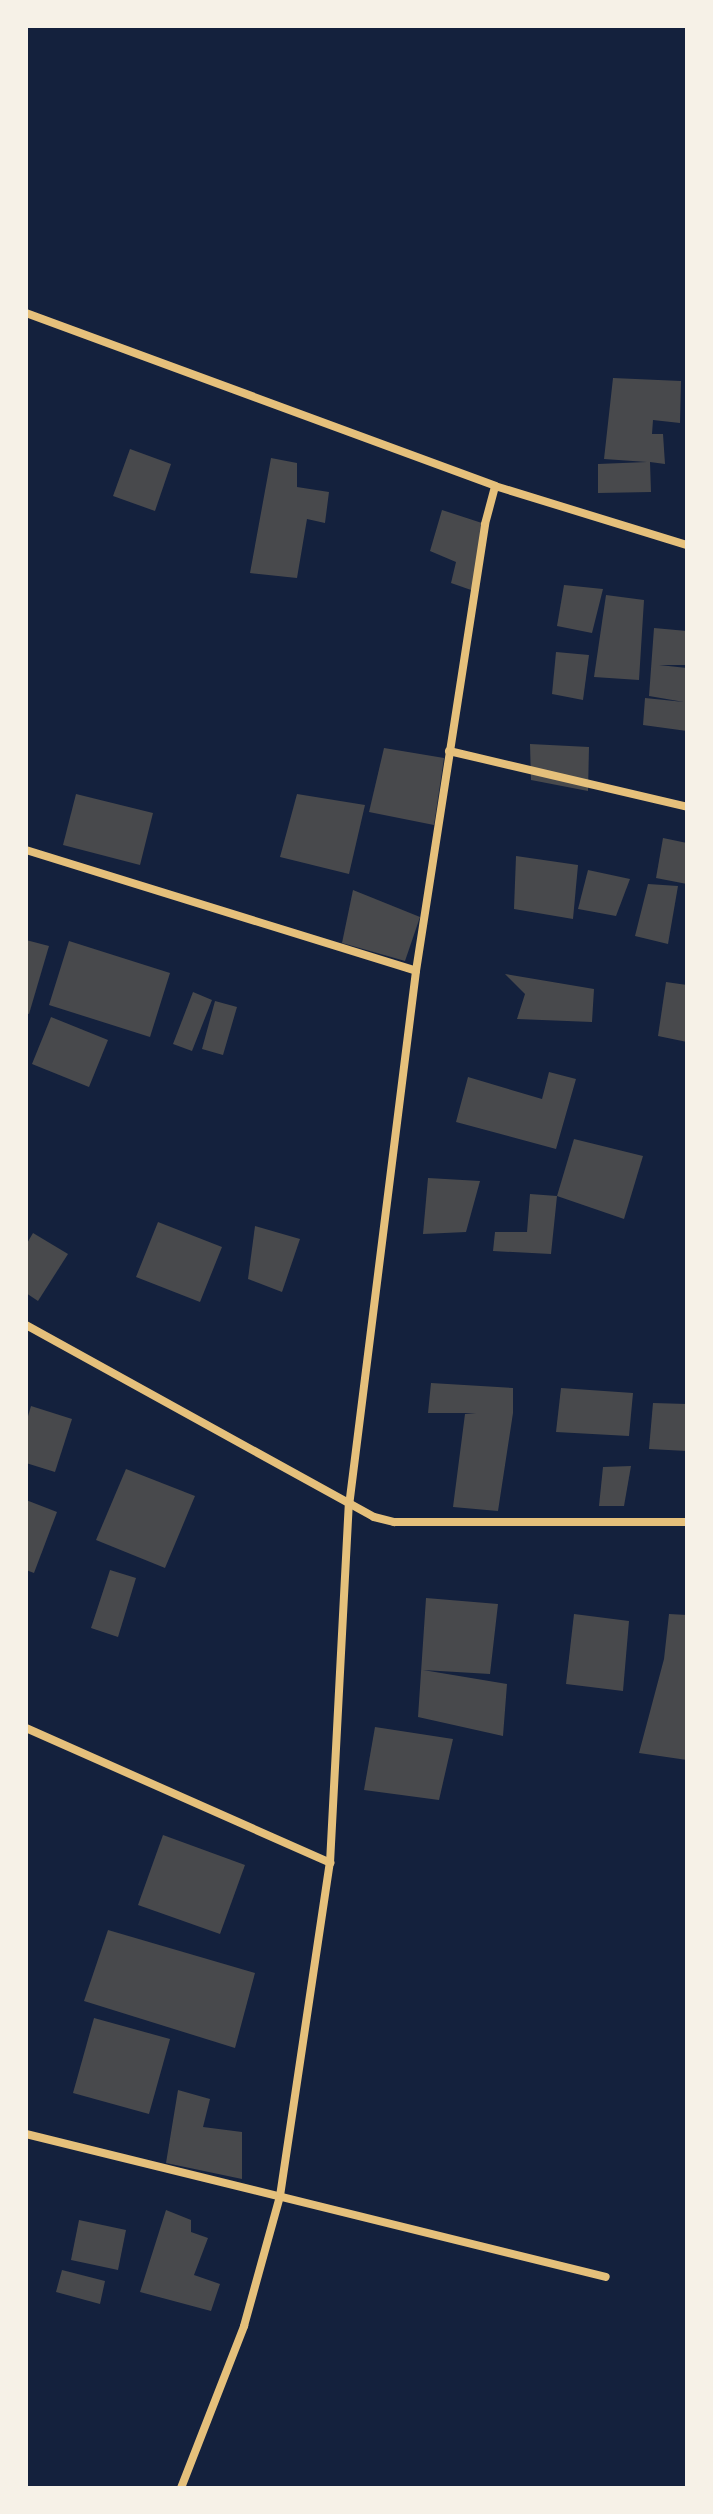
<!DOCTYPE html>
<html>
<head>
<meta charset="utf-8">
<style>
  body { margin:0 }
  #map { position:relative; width:713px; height:2514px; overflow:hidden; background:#14213d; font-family:Karla,sans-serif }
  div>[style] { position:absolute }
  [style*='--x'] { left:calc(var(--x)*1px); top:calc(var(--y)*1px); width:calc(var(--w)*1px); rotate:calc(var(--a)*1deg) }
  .building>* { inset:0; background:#48494c }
  .minor>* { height:8px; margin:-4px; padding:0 4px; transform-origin:4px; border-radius:4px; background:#e5c07b }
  span { translate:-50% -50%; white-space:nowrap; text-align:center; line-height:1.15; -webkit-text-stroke:6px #f6f1e7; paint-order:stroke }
  .frame { position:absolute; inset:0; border:28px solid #f6f1e7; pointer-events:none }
</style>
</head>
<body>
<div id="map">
  <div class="building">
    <i style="clip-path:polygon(613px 378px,681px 381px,680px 423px,653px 420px,652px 434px,663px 434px,665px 464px,650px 462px,651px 492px,598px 493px,598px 464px,647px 462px,604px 459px)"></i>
    <i style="clip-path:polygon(130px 449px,171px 464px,155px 511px,113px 496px)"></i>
    <i style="clip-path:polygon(271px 458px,297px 463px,297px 487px,329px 492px,325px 523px,307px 519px,297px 578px,250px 573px)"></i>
    <i style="clip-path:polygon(442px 510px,485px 524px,474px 591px,451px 583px,456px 562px,430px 551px)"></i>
    <i style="clip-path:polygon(564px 585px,603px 589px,592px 633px,557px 626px)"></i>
    <i style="clip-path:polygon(606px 595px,644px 600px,639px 680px,594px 677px)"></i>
    <i style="clip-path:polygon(654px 628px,687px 631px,687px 665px,659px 665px,687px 668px,687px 731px,643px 725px,645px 698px,684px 702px,649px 696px)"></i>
    <i style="clip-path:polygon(556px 652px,589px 655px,583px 700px,552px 694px)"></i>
    <i style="clip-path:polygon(530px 744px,589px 747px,588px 791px,531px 780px)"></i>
    <i style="clip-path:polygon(384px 748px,444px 758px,434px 825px,369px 812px)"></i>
    <i style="clip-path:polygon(76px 794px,153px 813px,140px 865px,63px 845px)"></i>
    <i style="clip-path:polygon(297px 794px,365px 805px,349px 874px,280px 857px)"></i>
    <i style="clip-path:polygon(663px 838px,687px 843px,687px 884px,656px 878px)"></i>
    <i style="clip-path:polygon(516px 856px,578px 865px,573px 919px,514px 909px)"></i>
    <i style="clip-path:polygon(588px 870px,630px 879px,616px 916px,578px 909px)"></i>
    <i style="clip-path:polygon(648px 884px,678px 886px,668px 944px,635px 936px)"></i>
    <i style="clip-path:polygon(353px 890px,420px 917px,405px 961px,342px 943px)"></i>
    <i style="clip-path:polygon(26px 940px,49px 946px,29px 1014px,26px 1013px)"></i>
    <i style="clip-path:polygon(69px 941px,170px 973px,150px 1037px,49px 1005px)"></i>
    <i style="clip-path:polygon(505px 974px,594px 989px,592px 1022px,517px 1019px,525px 994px)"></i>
    <i style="clip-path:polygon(666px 982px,687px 985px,687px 1042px,658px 1036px)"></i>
    <i style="clip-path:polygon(193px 992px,212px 1000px,192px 1051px,173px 1044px)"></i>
    <i style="clip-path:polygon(215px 1001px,237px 1007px,223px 1055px,202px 1049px)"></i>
    <i style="clip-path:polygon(51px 1017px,108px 1040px,89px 1087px,32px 1064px)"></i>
    <i style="clip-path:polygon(549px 1072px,576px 1079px,556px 1149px,456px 1122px,468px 1077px,542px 1099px)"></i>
    <i style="clip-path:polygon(574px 1139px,643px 1156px,624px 1219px,557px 1196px)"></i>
    <i style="clip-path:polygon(428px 1178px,480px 1181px,466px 1232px,423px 1234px)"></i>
    <i style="clip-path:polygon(530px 1194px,557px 1196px,551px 1254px,493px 1251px,495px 1232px,527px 1232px)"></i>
    <i style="clip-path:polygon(158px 1222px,222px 1247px,200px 1302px,136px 1277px)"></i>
    <i style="clip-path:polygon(255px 1226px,300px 1239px,282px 1292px,248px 1279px)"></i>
    <i style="clip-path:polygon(33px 1233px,68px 1254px,38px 1301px,26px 1293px,26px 1245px)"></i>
    <i style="clip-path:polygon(431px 1383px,513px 1388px,513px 1413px,498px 1511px,453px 1507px,465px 1414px,476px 1413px,428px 1413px)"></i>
    <i style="clip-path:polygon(561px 1388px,633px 1393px,629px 1436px,556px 1432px)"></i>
    <i style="clip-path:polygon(653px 1403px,687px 1404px,687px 1451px,649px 1449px)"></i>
    <i style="clip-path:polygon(31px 1406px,72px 1419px,55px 1472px,26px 1463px,26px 1423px)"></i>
    <i style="clip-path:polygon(631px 1466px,624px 1506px,599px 1506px,603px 1467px)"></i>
    <i style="clip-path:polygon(126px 1469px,195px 1496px,165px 1568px,96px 1540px)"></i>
    <i style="clip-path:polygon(26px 1500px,57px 1512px,34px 1573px,26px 1570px)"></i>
    <i style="clip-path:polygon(110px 1570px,136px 1578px,118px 1637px,91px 1628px)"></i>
    <i style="clip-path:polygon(426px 1598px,498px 1604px,490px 1674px,423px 1670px,507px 1684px,503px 1736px,418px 1717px)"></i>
    <i style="clip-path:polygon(574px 1614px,629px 1621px,623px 1691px,566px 1684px)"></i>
    <i style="clip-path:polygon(669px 1614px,687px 1615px,687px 1760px,639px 1753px,664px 1659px)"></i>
    <i style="clip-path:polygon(375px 1727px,453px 1739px,439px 1800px,364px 1790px)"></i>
    <i style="clip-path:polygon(163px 1835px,245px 1865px,220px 1934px,138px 1905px)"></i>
    <i style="clip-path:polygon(108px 1930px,255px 1973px,235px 2048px,84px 2001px)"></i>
    <i style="clip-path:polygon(94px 2018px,170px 2039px,149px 2114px,73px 2093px)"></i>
    <i style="clip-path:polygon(178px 2090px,210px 2099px,203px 2127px,242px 2132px,242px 2179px,166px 2163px)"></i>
    <i style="clip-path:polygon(166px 2210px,191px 2220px,191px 2232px,208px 2238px,194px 2275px,220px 2284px,211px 2311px,140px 2292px)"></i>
    <i style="clip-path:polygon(79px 2220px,126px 2230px,118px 2270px,71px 2260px)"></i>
    <i style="clip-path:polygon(62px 2270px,105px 2281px,100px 2304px,56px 2292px)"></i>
  </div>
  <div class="minor">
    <i style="--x:26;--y:313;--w:500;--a:20.2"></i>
    <i style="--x:495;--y:486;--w:201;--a:17.1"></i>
    <i style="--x:449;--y:751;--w:244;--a:13.2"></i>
    <i style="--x:26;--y:850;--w:408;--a:17.2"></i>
    <i style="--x:26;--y:1325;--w:397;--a:28.9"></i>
    <i style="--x:374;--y:1517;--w:21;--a:14"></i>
    <i style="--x:394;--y:1522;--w:293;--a:0"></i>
    <i style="--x:26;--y:1728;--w:333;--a:23.9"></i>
    <i style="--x:26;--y:2134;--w:597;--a:13.85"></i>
    <i style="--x:181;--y:2488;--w:174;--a:-68.7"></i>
    <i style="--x:244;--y:2326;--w:135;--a:-74.5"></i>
    <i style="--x:280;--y:2196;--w:337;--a:-81.5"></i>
    <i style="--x:330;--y:1863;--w:358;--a:-87"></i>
    <i style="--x:349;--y:1506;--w:539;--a:-82.86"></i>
    <i style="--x:416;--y:971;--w:452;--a:-81.2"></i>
    <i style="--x:485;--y:524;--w:39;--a:-75"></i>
  </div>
  <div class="frame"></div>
</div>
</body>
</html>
